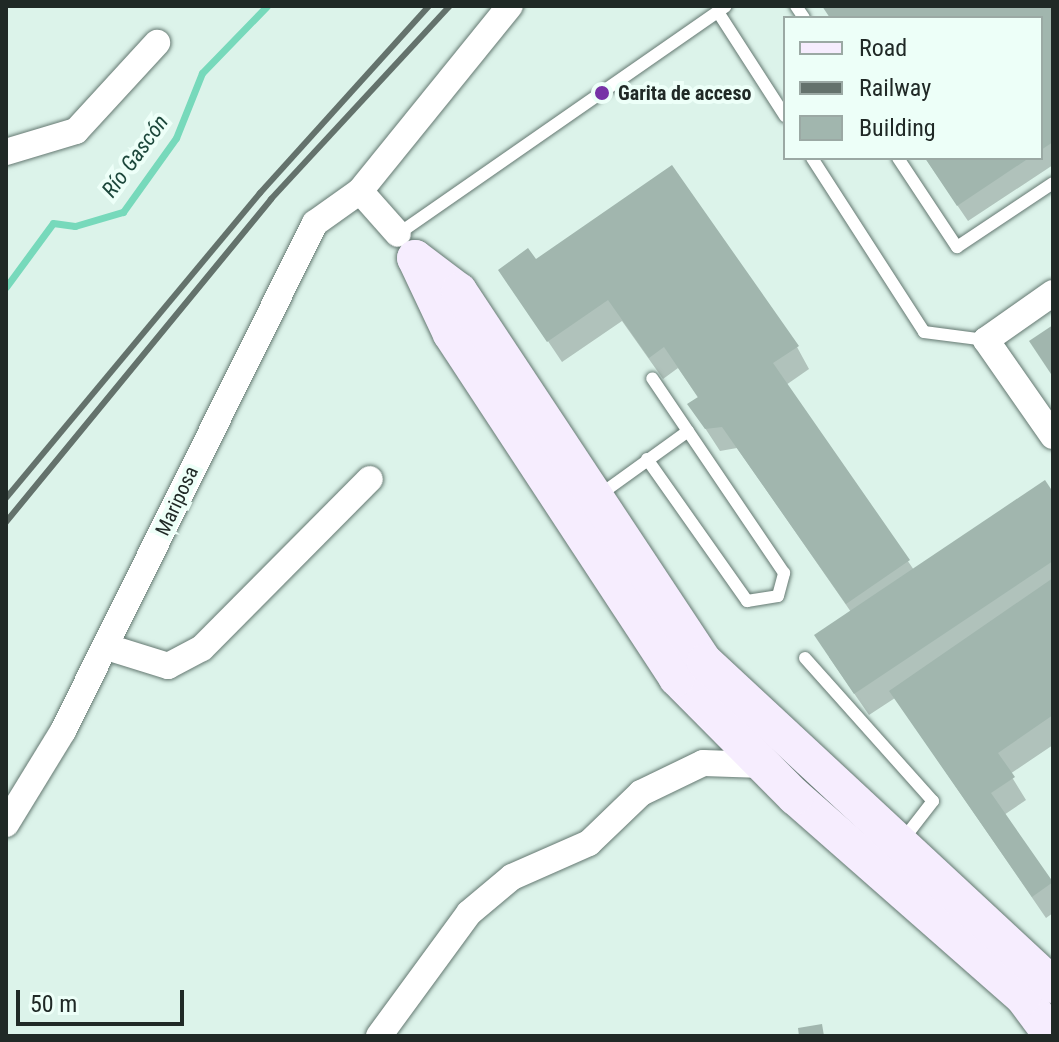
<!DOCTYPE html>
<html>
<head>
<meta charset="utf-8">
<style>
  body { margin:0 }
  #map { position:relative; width:1059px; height:1042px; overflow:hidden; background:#dcf3ea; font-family:"Roboto Condensed",sans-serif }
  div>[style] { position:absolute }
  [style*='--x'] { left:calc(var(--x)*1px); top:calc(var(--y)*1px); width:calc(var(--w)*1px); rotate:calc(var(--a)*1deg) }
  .shadow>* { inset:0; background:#0003 }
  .stream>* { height:7px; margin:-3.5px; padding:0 3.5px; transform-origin:3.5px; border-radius:3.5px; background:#77d9bb }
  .building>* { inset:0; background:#a1b6ae }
  .roads { filter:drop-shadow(0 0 2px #647871) drop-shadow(0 0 2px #647871) }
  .lane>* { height:12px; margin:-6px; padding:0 6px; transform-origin:6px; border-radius:6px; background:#fff }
  .street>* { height:26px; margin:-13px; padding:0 13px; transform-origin:13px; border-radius:13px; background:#fff }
  .secondary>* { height:36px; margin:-18px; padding:0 18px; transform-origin:18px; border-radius:18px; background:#f6edfe }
  .rail>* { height:6px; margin:-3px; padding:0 3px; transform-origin:3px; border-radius:3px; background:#64726c }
  .dots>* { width:22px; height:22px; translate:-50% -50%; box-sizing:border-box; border:4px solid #edfff8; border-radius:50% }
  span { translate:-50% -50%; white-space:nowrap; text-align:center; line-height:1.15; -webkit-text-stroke:8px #edfff8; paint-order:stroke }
  .poi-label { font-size:20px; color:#202926; font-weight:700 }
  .left { translate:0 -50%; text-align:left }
  .street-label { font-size:20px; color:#202926 }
  .water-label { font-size:22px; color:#1c473b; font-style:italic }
  .frame { position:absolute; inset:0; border:8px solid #202926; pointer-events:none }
  .legend { position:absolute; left:783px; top:16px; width:260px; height:144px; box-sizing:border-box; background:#edfff8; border:2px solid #9ba9a4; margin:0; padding:10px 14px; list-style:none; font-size:24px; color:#202926 }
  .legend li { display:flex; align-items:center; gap:16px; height:40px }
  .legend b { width:40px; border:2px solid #9ba9a4 }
  .scale { position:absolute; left:16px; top:990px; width:168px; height:36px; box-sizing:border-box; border:4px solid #202926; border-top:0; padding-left:10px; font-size:24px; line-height:28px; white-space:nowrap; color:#202926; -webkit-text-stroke:6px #edfff8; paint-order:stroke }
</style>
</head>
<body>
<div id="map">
  <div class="shadow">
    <i style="clip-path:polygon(823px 6px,1053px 6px,1053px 165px,968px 221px,925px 158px,1041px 158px,1041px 18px,831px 18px)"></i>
    <i style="clip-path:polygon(535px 262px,797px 347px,809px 369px,786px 385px,914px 570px,1053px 496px,1053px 745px,1010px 774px,1026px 800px,1004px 815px,1053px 886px,1053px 913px,1046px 918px,895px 698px,869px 715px,829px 657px,851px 612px,737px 448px,720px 451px,690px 405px,699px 399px,678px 368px,663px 379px,622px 321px,562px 362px,500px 270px)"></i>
  </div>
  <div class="stream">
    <i style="--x:6;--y:287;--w:79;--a:-53.7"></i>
    <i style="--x:53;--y:223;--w:22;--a:8"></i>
    <i style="--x:75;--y:226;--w:50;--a:-16.3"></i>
    <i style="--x:123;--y:212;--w:91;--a:-54.4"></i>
    <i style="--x:176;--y:138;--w:70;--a:-68.2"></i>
    <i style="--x:202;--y:73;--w:93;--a:-45.9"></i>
  </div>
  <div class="building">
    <i style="clip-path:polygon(822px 6px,1053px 6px,1053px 142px,1041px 150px,1041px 18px,830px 18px)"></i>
    <i style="clip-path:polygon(925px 158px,1029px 158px,957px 206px)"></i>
    <i style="clip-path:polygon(672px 165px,799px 346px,773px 363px,910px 560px,846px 604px,722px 427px,705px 429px,687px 404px,698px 397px,664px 347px,649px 358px,608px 300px,547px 342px,498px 270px,528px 248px,536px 259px)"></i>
    <i style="clip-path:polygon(1053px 325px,1053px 377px,1029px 341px)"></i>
    <i style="clip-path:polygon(1045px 480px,1053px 492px,1053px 561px,854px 694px,814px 635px)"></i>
    <i style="clip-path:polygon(1053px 578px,1053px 715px,998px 753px,1015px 777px,991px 793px,1053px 882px,1032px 897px,889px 691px)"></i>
    <i style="clip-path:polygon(822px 1024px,824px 1036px,799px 1036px,798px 1028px)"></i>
  </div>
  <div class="roads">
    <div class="lane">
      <i style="--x:796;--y:6;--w:14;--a:56"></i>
      <i style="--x:718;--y:12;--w:124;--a:57.2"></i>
      <i style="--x:812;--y:158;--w:207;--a:57.2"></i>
      <i style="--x:924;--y:332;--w:63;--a:7.4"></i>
      <i style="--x:898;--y:158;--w:107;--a:56.5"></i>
      <i style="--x:957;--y:247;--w:115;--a:-33.7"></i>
      <i style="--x:398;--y:234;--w:399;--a:-34.8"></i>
      <i style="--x:647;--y:459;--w:174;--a:54.8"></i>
      <i style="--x:747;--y:601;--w:31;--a:-9"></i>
      <i style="--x:778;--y:596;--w:24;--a:-75"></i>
      <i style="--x:784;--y:573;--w:235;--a:-124.1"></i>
      <i style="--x:598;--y:496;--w:111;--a:-35.8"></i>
      <i style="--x:805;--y:658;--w:192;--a:48.2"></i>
      <i style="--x:933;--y:801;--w:51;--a:127.8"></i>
    </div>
    <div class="street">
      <i style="--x:6;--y:152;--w:73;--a:-16.7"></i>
      <i style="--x:76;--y:131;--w:120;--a:-47.4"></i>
      <i style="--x:360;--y:191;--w:57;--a:48.5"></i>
      <i style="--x:1053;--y:293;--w:82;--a:145"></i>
      <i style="--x:986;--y:340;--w:117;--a:55.1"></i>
      <i style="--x:107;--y:647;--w:64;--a:17.3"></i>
      <i style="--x:168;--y:666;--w:38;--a:-28"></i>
      <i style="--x:202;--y:648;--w:238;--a:-45.2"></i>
      <i style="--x:6;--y:824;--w:109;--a:-58.5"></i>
      <i style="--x:63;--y:731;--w:567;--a:-63.62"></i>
      <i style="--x:315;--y:223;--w:55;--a:-35.4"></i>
      <i style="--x:360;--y:191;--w:238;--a:-51"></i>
      <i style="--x:379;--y:1036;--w:152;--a:-53.8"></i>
      <i style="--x:469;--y:913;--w:56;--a:-39.9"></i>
      <i style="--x:512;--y:877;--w:84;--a:-23.8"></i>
      <i style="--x:589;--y:843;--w:72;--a:-43.9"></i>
      <i style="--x:641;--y:793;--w:69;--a:-25.8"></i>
      <i style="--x:703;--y:763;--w:60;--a:1.9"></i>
    </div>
    <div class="secondary">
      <i style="--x:1052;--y:1036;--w:49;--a:-126.6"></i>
      <i style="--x:1023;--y:997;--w:303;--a:-138.7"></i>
      <i style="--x:795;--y:797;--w:168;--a:-134.8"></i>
      <i style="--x:677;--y:678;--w:412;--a:-123.3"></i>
      <i style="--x:451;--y:334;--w:84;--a:-115.3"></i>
      <i style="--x:415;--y:258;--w:55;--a:36.9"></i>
      <i style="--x:459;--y:291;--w:445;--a:56.5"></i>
      <i style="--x:705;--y:662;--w:475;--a:42.9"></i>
    </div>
  </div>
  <div class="rail">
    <i style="--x:6;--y:498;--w:397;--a:-50.2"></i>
    <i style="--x:260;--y:193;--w:252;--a:-47.9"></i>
    <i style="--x:6;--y:522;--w:418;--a:-50.6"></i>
    <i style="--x:271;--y:199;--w:263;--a:-47.2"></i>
  </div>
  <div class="dots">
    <i style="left:602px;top:93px;background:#7732a6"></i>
  </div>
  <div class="poi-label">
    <span class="left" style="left:618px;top:93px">Garita de acceso</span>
  </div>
  <div class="street-label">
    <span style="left:177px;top:501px;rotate:-65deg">Mariposa</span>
  </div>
  <div class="water-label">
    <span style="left:135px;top:156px;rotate:-54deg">Río Gascón</span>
  </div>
  <div class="frame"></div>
  <ul class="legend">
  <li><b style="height:10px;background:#f6edfe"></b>Road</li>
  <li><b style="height:10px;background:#64726c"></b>Railway</li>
  <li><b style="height:22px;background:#a1b6ae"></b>Building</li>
  </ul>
  <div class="scale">50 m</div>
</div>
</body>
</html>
